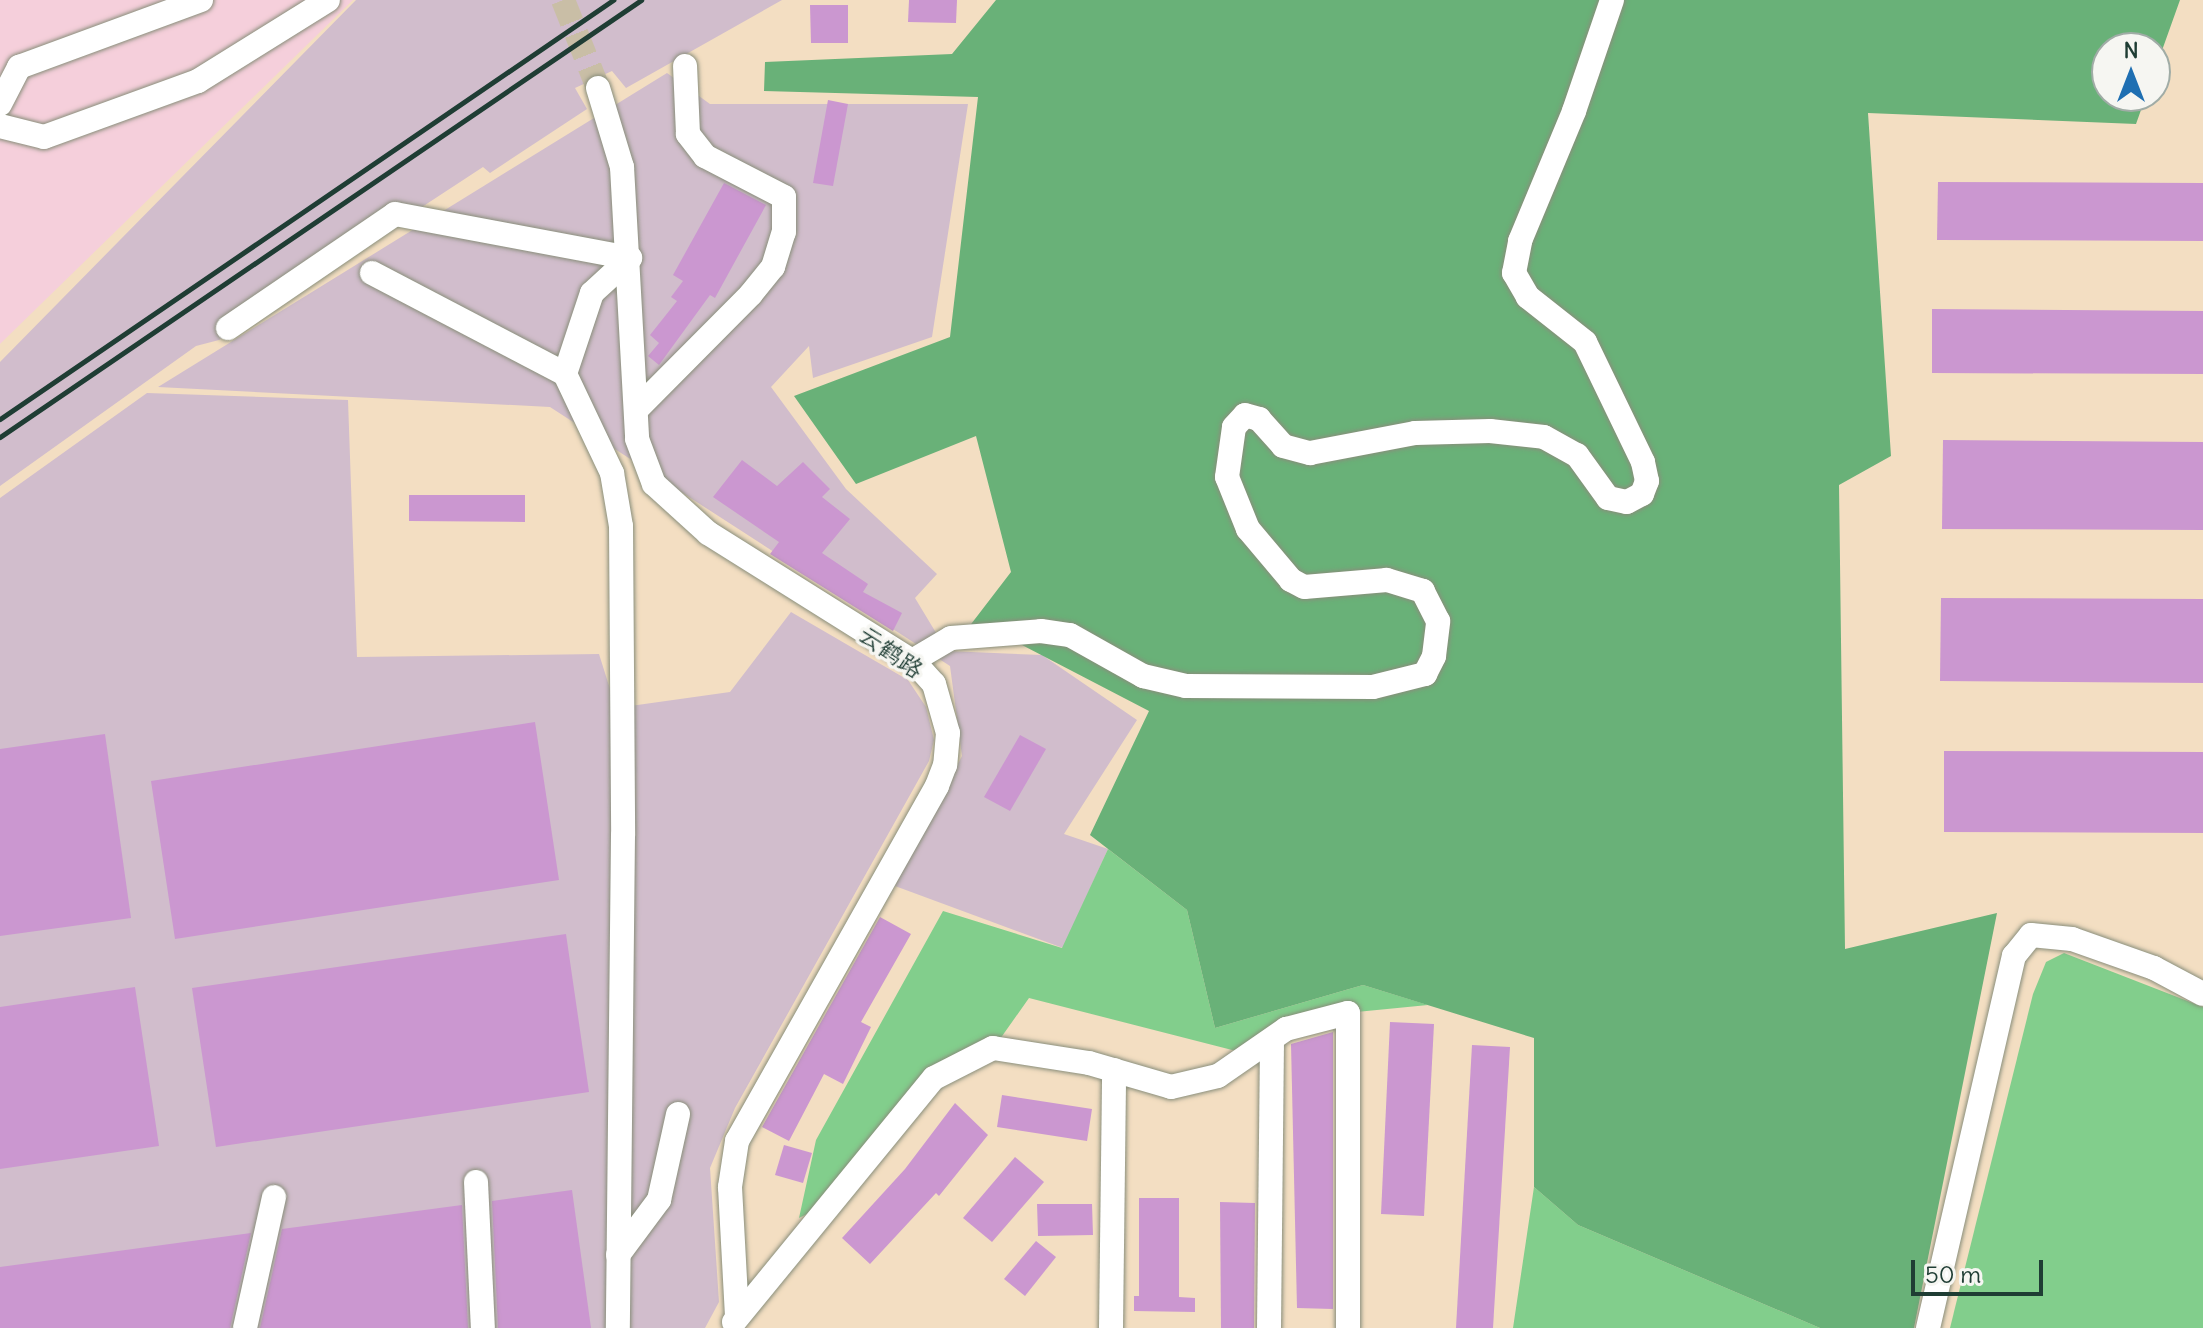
<!DOCTYPE html>
<html>
<head>
<meta charset="utf-8">
<style>
  body { margin:0 }
  #map { position:relative; width:2203px; height:1328px; overflow:hidden; background:#f3dec2; font-family:Delius,"LXGW WenKai TC",sans-serif }
  div>[style] { position:absolute }
  [style*='--x'] { left:calc(var(--x)*1px); top:calc(var(--y)*1px); width:calc(var(--w)*1px); rotate:calc(var(--a)*1deg) }
  .built>* { inset:0; background:#f5cfdb }
  .industrial>* { inset:0; background:#d1bdcc }
  .green>* { inset:0; background:#82ce8c }
  .forest>* { inset:0; background:#69b178 }
  .building>* { inset:0; background:#cb97d0 }
  .minor-tunnel>* { height:24px; margin-top:-12px; transform-origin:0; background:repeating-linear-gradient(90deg,#c9bea6 0 24px,transparent 0 36px) }
  .roads { filter:drop-shadow(0 0 2px #898e7b) drop-shadow(0 0 2px #898e7b) }
  .minor>* { height:24px; margin:-12px; padding:0 12px; transform-origin:12px; border-radius:12px; background:#fff }
  .rail>* { height:5px; margin:-2.5px; padding:0 2.5px; transform-origin:2.5px; border-radius:2.5px; background:#1f3d34 }
  span { translate:-50% -50%; white-space:nowrap; text-align:center; line-height:1.15; -webkit-text-stroke:7px #f6f6f2; paint-order:stroke }
  .street-label { font-size:24px; color:#1f3d34 }
  .north { position:absolute; left:2091px; top:32px; width:80px; height:80px; box-sizing:border-box; background:#f6f6f2; border:2px solid #a0aca6; border-radius:50%; rotate:0deg; font-size:22px; font-weight:700; line-height:32px; text-align:center; color:#1f3d34 }
  .north::after { content:''; display:block; margin:auto; width:28px; height:36px; background:#1f6fb2; clip-path:polygon(50% 0,100% 100%,50% 72%,0 100%) }
  .scale { position:absolute; left:1911px; top:1260px; width:132px; height:36px; box-sizing:border-box; border:4px solid #1f3d34; border-top:0; padding-left:10px; font-size:24px; line-height:28px; white-space:nowrap; color:#1f3d34; -webkit-text-stroke:6px #f6f6f2; paint-order:stroke }
</style>
</head>
<body>
<div id="map">
  <div class="built">
    <i style="clip-path:polygon(0 0,353px 0,0 344px)"></i>
  </div>
  <div class="industrial">
    <i style="clip-path:polygon(356px 0,782px 0,626px 88px,612px 71px,575px 88px,587px 109px,490px 173px,483px 167px,219px 340px,196px 346px,0 486px,0 362px)"></i>
    <i style="clip-path:polygon(667px 73px,710px 104px,968px 104px,932px 337px,813px 378px,809px 346px,771px 387px,846px 489px,937px 574px,915px 598px,947px 651px,1042px 655px,1137px 720px,1064px 834px,1108px 849px,1063px 948px,895px 886px,962px 756px,950px 666px,550px 407px,158px 387px)"></i>
    <i style="clip-path:polygon(147px 393px,348px 400px,357px 657px,599px 654px,616px 708px,730px 692px,791px 612px,908px 680px,926px 707px,934px 740px,929px 761px,735px 1108px,710px 1168px,719px 1302px,705px 1328px,0 1328px,0 498px)"></i>
  </div>
  <div class="green">
    <i style="clip-path:polygon(1108px 849px,1187px 910px,1215px 1028px,1363px 985px,1428px 1005px,1285px 1019px,1236px 1051px,1029px 998px,1000px 1039px,930px 1070px,813px 1211px,799px 1218px,816px 1140px,943px 911px,1062px 948px)"></i>
    <i style="clip-path:polygon(2064px 953px,2203px 1007px,2203px 1328px,1950px 1328px,2033px 994px,2046px 962px)"></i>
    <i style="clip-path:polygon(1534px 1187px,1578px 1225px,1820px 1328px,1513px 1328px)"></i>
  </div>
  <div class="forest">
    <i style="clip-path:polygon(996px 0,2180px 0,2155px 70px,2155px 48px,2107px 48px,2107px 96px,2146px 96px,2136px 124px,1868px 113px,1891px 456px,1839px 485px,1845px 949px,1997px 913px,1914px 1328px,1820px 1328px,1578px 1225px,1534px 1187px,1534px 1038px,1363px 985px,1215px 1028px,1187px 910px,1090px 835px,1149px 711px,1022px 645px,965px 632px,1011px 572px,976px 436px,856px 484px,794px 396px,950px 337px,978px 97px,764px 91px,765px 62px,952px 54px)"></i>
  </div>
  <div class="building">
    <i style="clip-path:polygon(909px 0,957px 0,956px 23px,908px 22px)"></i>
    <i style="clip-path:polygon(810px 5px,848px 5px,848px 43px,811px 43px)"></i>
    <i style="clip-path:polygon(828px 100px,848px 104px,833px 186px,813px 183px)"></i>
    <i style="clip-path:polygon(1938px 182px,2203px 183px,2203px 241px,1937px 240px)"></i>
    <i style="clip-path:polygon(724px 183px,766px 205px,715px 298px,710px 295px,659px 365px,648px 356px,659px 343px,650px 335px,677px 301px,671px 297px,683px 281px,673px 275px)"></i>
    <i style="clip-path:polygon(1932px 309px,2203px 311px,2203px 374px,1932px 373px)"></i>
    <i style="clip-path:polygon(1943px 440px,2203px 442px,2203px 530px,1942px 529px)"></i>
    <i style="clip-path:polygon(742px 460px,777px 486px,803px 462px,830px 489px,822px 497px,850px 519px,822px 553px,868px 584px,863px 592px,902px 613px,893px 631px,770px 554px,779px 542px,713px 497px)"></i>
    <i style="clip-path:polygon(409px 495px,525px 495px,525px 522px,409px 521px)"></i>
    <i style="clip-path:polygon(1941px 598px,2203px 599px,2203px 683px,1940px 681px)"></i>
    <i style="clip-path:polygon(535px 722px,559px 880px,175px 939px,151px 781px)"></i>
    <i style="clip-path:polygon(105px 734px,131px 918px,0 936px,0 749px)"></i>
    <i style="clip-path:polygon(1020px 735px,1046px 749px,1010px 811px,984px 797px)"></i>
    <i style="clip-path:polygon(1944px 751px,2203px 752px,2203px 833px,1944px 832px)"></i>
    <i style="clip-path:polygon(880px 917px,911px 934px,861px 1022px,871px 1027px,843px 1084px,824px 1074px,789px 1141px,762px 1127px)"></i>
    <i style="clip-path:polygon(566px 934px,589px 1092px,216px 1147px,192px 988px)"></i>
    <i style="clip-path:polygon(135px 987px,159px 1146px,0 1169px,0 1007px)"></i>
    <i style="clip-path:polygon(1390px 1022px,1434px 1024px,1424px 1216px,1381px 1214px)"></i>
    <i style="clip-path:polygon(1333px 1032px,1333px 1309px,1297px 1308px,1291px 1044px)"></i>
    <i style="clip-path:polygon(1472px 1045px,1510px 1047px,1493px 1328px,1456px 1328px)"></i>
    <i style="clip-path:polygon(1002px 1095px,1092px 1109px,1087px 1141px,997px 1127px)"></i>
    <i style="clip-path:polygon(955px 1103px,988px 1135px,939px 1196px,936px 1193px,870px 1264px,842px 1238px,905px 1169px)"></i>
    <i style="clip-path:polygon(784px 1145px,812px 1153px,803px 1183px,775px 1175px)"></i>
    <i style="clip-path:polygon(1015px 1157px,1044px 1182px,992px 1242px,963px 1218px)"></i>
    <i style="clip-path:polygon(572px 1190px,591px 1328px,498px 1328px,492px 1201px)"></i>
    <i style="clip-path:polygon(1139px 1198px,1179px 1198px,1179px 1297px,1195px 1298px,1195px 1312px,1134px 1311px,1134px 1296px,1139px 1296px)"></i>
    <i style="clip-path:polygon(1220px 1202px,1255px 1203px,1254px 1328px,1221px 1328px)"></i>
    <i style="clip-path:polygon(1037px 1204px,1092px 1204px,1093px 1235px,1038px 1236px)"></i>
    <i style="clip-path:polygon(462px 1205px,468px 1328px,260px 1328px,282px 1229px)"></i>
    <i style="clip-path:polygon(251px 1233px,230px 1328px,0 1328px,0 1267px)"></i>
    <i style="clip-path:polygon(1036px 1241px,1056px 1257px,1025px 1296px,1004px 1279px)"></i>
  </div>
  <div class="minor-tunnel">
    <i style="--x:563;--y:0;--w:95;--a:68.3"></i>
  </div>
  <div class="roads">
    <div class="minor">
      <i style="--x:598;--y:88;--w:83;--a:73.1"></i>
      <i style="--x:622;--y:167;--w:272;--a:86.8"></i>
      <i style="--x:637;--y:439;--w:48;--a:69.3"></i>
      <i style="--x:654;--y:484;--w:73;--a:42.2"></i>
      <i style="--x:708;--y:533;--w:244;--a:32.1"></i>
      <i style="--x:915;--y:663;--w:28;--a:48"></i>
      <i style="--x:934;--y:684;--w:51;--a:74.1"></i>
      <i style="--x:948;--y:733;--w:32;--a:95"></i>
      <i style="--x:945;--y:765;--w:22;--a:111"></i>
      <i style="--x:937;--y:786;--w:407;--a:119.4"></i>
      <i style="--x:737;--y:1141;--w:47;--a:98.7"></i>
      <i style="--x:730;--y:1187;--w:129;--a:86.9"></i>
      <i style="--x:0;--y:104;--w:42;--a:-62.8"></i>
      <i style="--x:19;--y:67;--w:194;--a:-20.2"></i>
      <i style="--x:0;--y:126;--w:45;--a:14"></i>
      <i style="--x:44;--y:137;--w:164;--a:-20"></i>
      <i style="--x:198;--y:81;--w:153;--a:-31.9"></i>
      <i style="--x:372;--y:273;--w:218;--a:27.6"></i>
      <i style="--x:565;--y:374;--w:110;--a:64.6"></i>
      <i style="--x:612;--y:473;--w:54;--a:80.4"></i>
      <i style="--x:621;--y:526;--w:309;--a:89.6"></i>
      <i style="--x:623;--y:835;--w:493;--a:90.6"></i>
      <i style="--x:228;--y:328;--w:202;--a:-34.3"></i>
      <i style="--x:395;--y:214;--w:239;--a:10.6"></i>
      <i style="--x:565;--y:374;--w:85;--a:-71.6"></i>
      <i style="--x:592;--y:293;--w:52;--a:-42.6"></i>
      <i style="--x:636;--y:410;--w:163;--a:-45.2"></i>
      <i style="--x:751;--y:294;--w:35;--a:-51"></i>
      <i style="--x:773;--y:267;--w:37;--a:-73"></i>
      <i style="--x:784;--y:232;--w:35;--a:-90"></i>
      <i style="--x:784;--y:197;--w:89;--a:-152.6"></i>
      <i style="--x:705;--y:156;--w:28;--a:-128"></i>
      <i style="--x:688;--y:134;--w:68;--a:-92.5"></i>
      <i style="--x:912;--y:661;--w:45;--a:-30.5"></i>
      <i style="--x:951;--y:638;--w:90;--a:-4.4"></i>
      <i style="--x:1041;--y:631;--w:29;--a:8"></i>
      <i style="--x:1070;--y:635;--w:84;--a:29.3"></i>
      <i style="--x:1143;--y:676;--w:44;--a:13.1"></i>
      <i style="--x:1186;--y:686;--w:187;--a:0.3"></i>
      <i style="--x:1373;--y:687;--w:54;--a:-14"></i>
      <i style="--x:1425;--y:674;--w:20;--a:-63"></i>
      <i style="--x:1434;--y:656;--w:35;--a:-83"></i>
      <i style="--x:1438;--y:621;--w:34;--a:-117"></i>
      <i style="--x:1423;--y:591;--w:38;--a:-163"></i>
      <i style="--x:1387;--y:580;--w:83;--a:175.2"></i>
      <i style="--x:1304;--y:587;--w:15;--a:-152"></i>
      <i style="--x:1291;--y:580;--w:67;--a:-130.1"></i>
      <i style="--x:1248;--y:529;--w:56;--a:-112"></i>
      <i style="--x:1227;--y:477;--w:50;--a:-82"></i>
      <i style="--x:1234;--y:427;--w:16;--a:-47"></i>
      <i style="--x:1245;--y:415;--w:15;--a:16"></i>
      <i style="--x:1259;--y:419;--w:36;--a:48"></i>
      <i style="--x:1283;--y:446;--w:28;--a:15"></i>
      <i style="--x:1310;--y:453;--w:107;--a:-10.8"></i>
      <i style="--x:1415;--y:433;--w:75;--a:-1.5"></i>
      <i style="--x:1490;--y:431;--w:54;--a:6.3"></i>
      <i style="--x:1544;--y:437;--w:38;--a:29"></i>
      <i style="--x:1577;--y:455;--w:53;--a:54.2"></i>
      <i style="--x:1608;--y:498;--w:19;--a:12"></i>
      <i style="--x:1627;--y:502;--w:17;--a:-28"></i>
      <i style="--x:1642;--y:494;--w:14;--a:-69"></i>
      <i style="--x:1647;--y:481;--w:19;--a:-102"></i>
      <i style="--x:1643;--y:462;--w:133;--a:-115.8"></i>
      <i style="--x:1585;--y:342;--w:73;--a:-141.7"></i>
      <i style="--x:1528;--y:297;--w:28;--a:-120"></i>
      <i style="--x:1514;--y:273;--w:33;--a:-79"></i>
      <i style="--x:1520;--y:241;--w:141;--a:-67.4"></i>
      <i style="--x:1574;--y:111;--w:117;--a:-71.1"></i>
      <i style="--x:476;--y:1182;--w:146;--a:87.3"></i>
      <i style="--x:618;--y:1255;--w:69;--a:-53.3"></i>
      <i style="--x:659;--y:1200;--w:88;--a:-77.5"></i>
      <i style="--x:734;--y:1322;--w:315;--a:-50.7"></i>
      <i style="--x:934;--y:1078;--w:66;--a:-27"></i>
      <i style="--x:993;--y:1048;--w:97;--a:8.9"></i>
      <i style="--x:1089;--y:1063;--w:85;--a:16.3"></i>
      <i style="--x:1171;--y:1087;--w:48;--a:-13.2"></i>
      <i style="--x:1218;--y:1076;--w:83;--a:-34.7"></i>
      <i style="--x:1286;--y:1029;--w:64;--a:-14.5"></i>
      <i style="--x:1348;--y:1013;--w:315;--a:90"></i>
      <i style="--x:245;--y:1328;--w:134;--a:-77.5"></i>
      <i style="--x:1111;--y:1328;--w:258;--a:-89.3"></i>
      <i style="--x:1269;--y:1328;--w:285;--a:-89.4"></i>
      <i style="--x:1928;--y:1328;--w:382;--a:-77"></i>
      <i style="--x:2014;--y:956;--w:27;--a:-51"></i>
      <i style="--x:2031;--y:935;--w:41;--a:5.6"></i>
      <i style="--x:2072;--y:939;--w:87;--a:19.5"></i>
      <i style="--x:2154;--y:968;--w:55;--a:28"></i>
    </div>
  </div>
  <div class="rail">
    <i style="--x:0;--y:419;--w:743;--a:-34.35"></i>
    <i style="--x:0;--y:437;--w:776;--a:-34.28"></i>
  </div>
  <div class="street-label">
    <span style="left:891px;top:652px;rotate:35deg">云鹤路</span>
  </div>
  <div class="north">N</div>
  <div class="scale">50 m</div>
</div>
</body>
</html>
